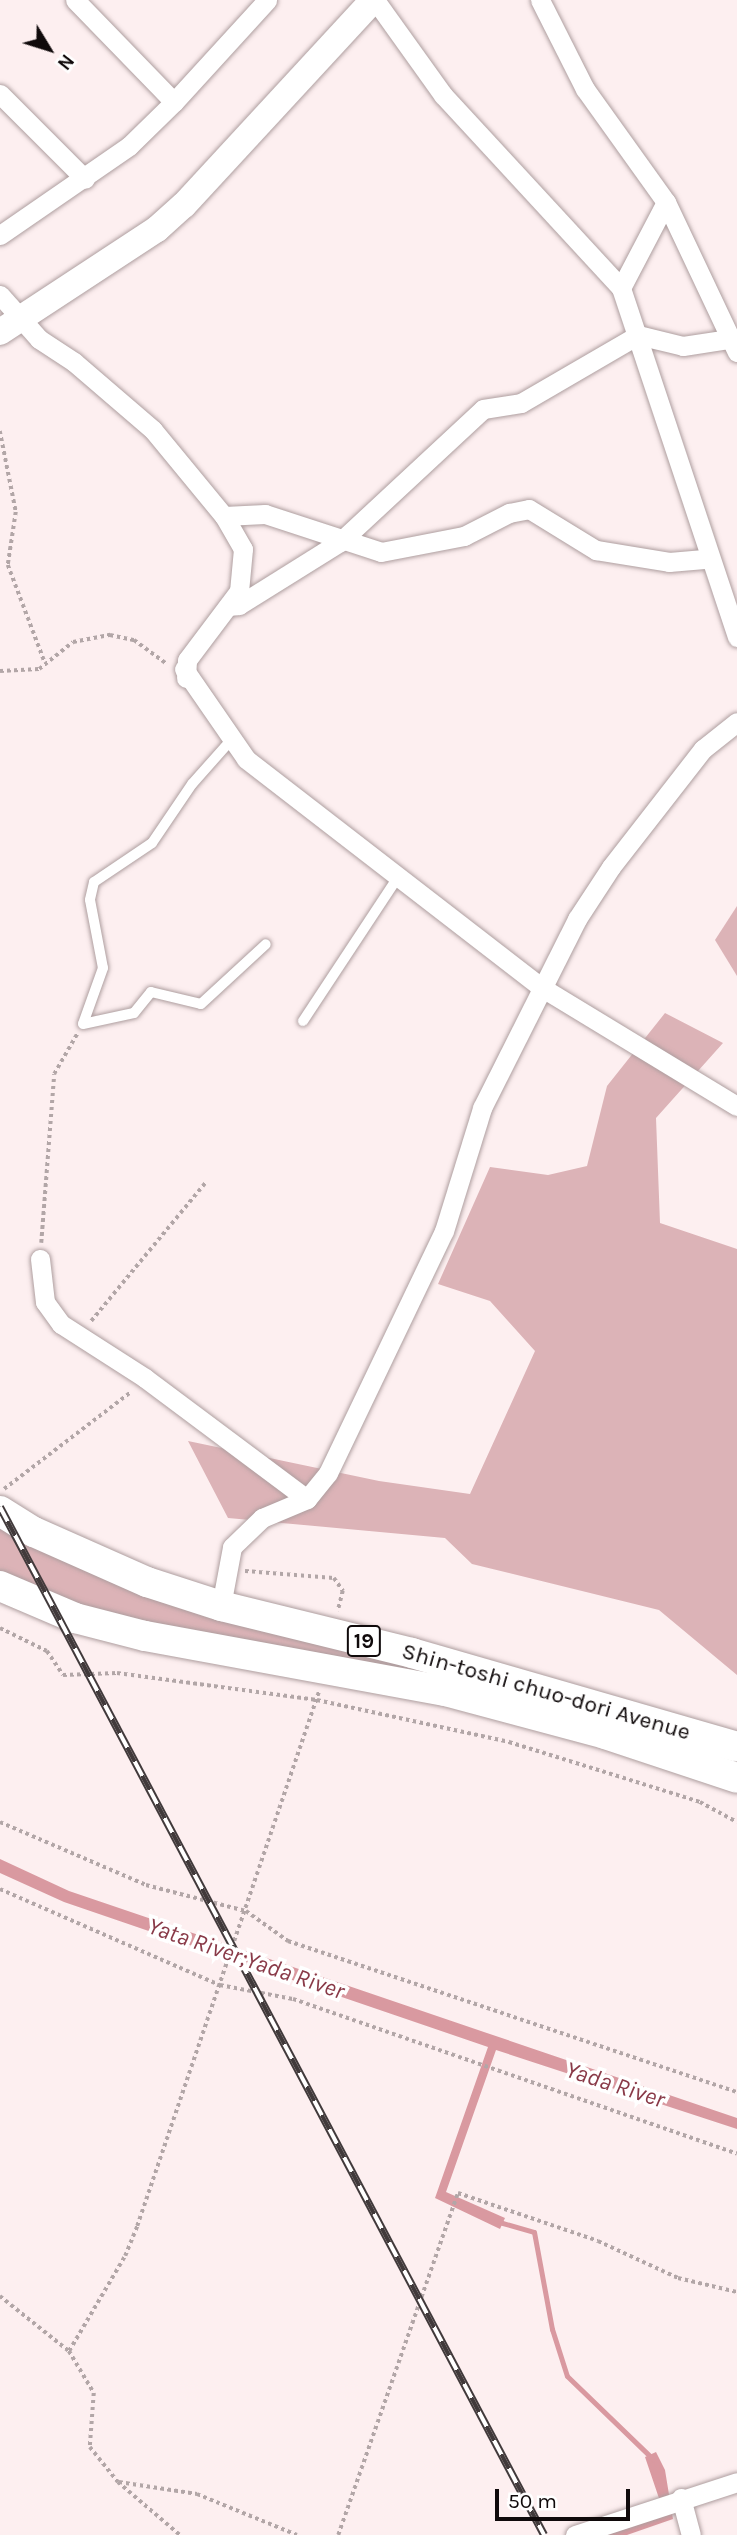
<!DOCTYPE html>
<html>
<head>
<meta charset="utf-8">
<style>
  body { margin:0 }
  #map { position:relative; width:737px; height:2535px; overflow:hidden; background:#fdeff0; font-family:Karla,sans-serif }
  div>[style] { position:absolute }
  [style*='--x'] { left:calc(var(--x)*1px); top:calc(var(--y)*1px); width:calc(var(--w)*1px); rotate:calc(var(--a)*1deg) }
  .green>* { inset:0; background:#dcb3b7 }
  .water>* { inset:0; background:#d999a0 }
  .stream>* { height:5px; margin:-2.5px; padding:0 2.5px; transform-origin:2.5px; border-radius:2.5px; background:#d999a0 }
  .path>* { height:3.5px; margin-top:-1.75px; transform-origin:0; background:repeating-linear-gradient(90deg,#b2a6a7 0 3.5px,transparent 0 7px) }
  .roads { filter:drop-shadow(0 0 2px #ae9e9f) drop-shadow(0 0 2px #ae9e9f) }
  .lane>* { height:10px; margin:-5px; padding:0 5px; transform-origin:5px; border-radius:5px; background:#fff }
  .street>* { height:19px; margin:-9.5px; padding:0 9.5px; transform-origin:9.5px; border-radius:9.5px; background:#fff }
  .secondary>* { height:26px; margin:-13px; padding:0 13px; transform-origin:13px; border-radius:13px; background:#fff }
  .primary>* { height:30px; margin:-15px; padding:0 15px; transform-origin:15px; border-radius:15px; background:#fff }
  .rail>* { height:8px; margin-top:-4px; transform-origin:0; background:repeating-linear-gradient(90deg,#fff 0 16px,#413a3b 0 32px); box-sizing:border-box; border-block:2px solid #413a3b }
  span { translate:-50% -50%; white-space:nowrap; text-align:center; line-height:1.15; -webkit-text-stroke:7px #fff; paint-order:stroke }
  .shield-label span { padding:2px 5px; background:#fff; border:2px solid; border-radius:5px; -webkit-text-stroke-width:0 }
  .shield-label { font-size:21px; color:#100a0b; font-weight:700 }
  .street-label { font-size:23px; color:#100a0b }
  .water-label { font-size:24px; color:#893a48; font-style:italic }
  .north { position:absolute; left:14px; top:14px; width:70px; height:70px; -webkit-text-stroke:5px #fff; paint-order:stroke; rotate:128deg; font-size:19px; font-weight:700; line-height:28px; text-align:center; color:#100a0b }
  .north::after { content:''; display:block; margin:auto; width:24px; height:32px; background:#100a0b; clip-path:polygon(50% 0,100% 100%,50% 72%,0 100%) }
  .scale { position:absolute; left:495px; top:2489px; width:135px; height:32px; box-sizing:border-box; border:4px solid #100a0b; border-top:0; padding-left:9px; font-size:21px; line-height:24px; white-space:nowrap; color:#100a0b; -webkit-text-stroke:5px #fff; paint-order:stroke }
</style>
</head>
<body>
<div id="map">
  <div class="green">
    <i style="clip-path:polygon(737px 906px,737px 976px,715px 940px)"></i>
    <i style="clip-path:polygon(665px 1013px,723px 1043px,656px 1118px,660px 1223px,737px 1249px,737px 1675px,659px 1610px,472px 1564px,445px 1538px,228px 1518px,188px 1441px,379px 1481px,470px 1494px,535px 1351px,490px 1301px,438px 1284px,490px 1167px,548px 1175px,587px 1166px,607px 1086px)"></i>
    <i style="clip-path:polygon(0 1524px,737px 1758px,737px 1765px,88px 1611px,0 1574px)"></i>
  </div>
  <div class="water">
    <i style="clip-path:polygon(0 1859px,69px 1891px,737px 2118px,737px 2129px,496px 2050px,446px 2192px,505px 2218px,500px 2229px,435px 2198px,488px 2047px,64px 1902px,0 1873px)"></i>
    <i style="clip-path:polygon(656px 2452px,665px 2470px,673px 2519px,627px 2535px,597px 2535px,664px 2513px,645px 2457px)"></i>
  </div>
  <div class="stream">
    <i style="--x:499;--y:2222;--w:36;--a:16"></i>
    <i style="--x:534;--y:2232;--w:99;--a:79.5"></i>
    <i style="--x:552;--y:2329;--w:49;--a:72.3"></i>
    <i style="--x:567;--y:2376;--w:120;--a:44"></i>
  </div>
  <div class="path">
    <i style="--x:0;--y:431;--w:83;--a:78.8"></i>
    <i style="--x:16;--y:512;--w:54;--a:98.6"></i>
    <i style="--x:8;--y:565;--w:105;--a:69.3"></i>
    <i style="--x:0;--y:671;--w:39;--a:-3"></i>
    <i style="--x:39;--y:669;--w:43;--a:-38.5"></i>
    <i style="--x:73;--y:642;--w:38;--a:-11"></i>
    <i style="--x:110;--y:635;--w:25;--a:12"></i>
    <i style="--x:134;--y:640;--w:41;--a:36"></i>
    <i style="--x:41;--y:1243;--w:169;--a:-85.6"></i>
    <i style="--x:54;--y:1074;--w:46;--a:-60.1"></i>
    <i style="--x:91;--y:1321;--w:180;--a:-50.4"></i>
    <i style="--x:4;--y:1489;--w:160;--a:-37.4"></i>
    <i style="--x:245;--y:1571;--w:89;--a:4.5"></i>
    <i style="--x:334;--y:1578;--w:16;--a:55"></i>
    <i style="--x:343;--y:1591;--w:21;--a:104"></i>
    <i style="--x:0;--y:1628;--w:52;--a:26.1"></i>
    <i style="--x:47;--y:1651;--w:29;--a:56"></i>
    <i style="--x:63;--y:1675;--w:54;--a:-2.1"></i>
    <i style="--x:117;--y:1673;--w:202;--a:7.7"></i>
    <i style="--x:317;--y:1700;--w:197;--a:12.3"></i>
    <i style="--x:509;--y:1742;--w:200;--a:17.4"></i>
    <i style="--x:700;--y:1802;--w:42;--a:28.4"></i>
    <i style="--x:0;--y:1822;--w:159;--a:23.3"></i>
    <i style="--x:146;--y:1885;--w:103;--a:14.6"></i>
    <i style="--x:246;--y:1911;--w:52;--a:35.5"></i>
    <i style="--x:288;--y:1941;--w:474;--a:18.6"></i>
    <i style="--x:0;--y:1889;--w:240;--a:23.6"></i>
    <i style="--x:220;--y:1985;--w:74;--a:10.9"></i>
    <i style="--x:293;--y:1999;--w:470;--a:19.2"></i>
    <i style="--x:0;--y:2296;--w:88;--a:38.6"></i>
    <i style="--x:69;--y:2351;--w:49;--a:59.2"></i>
    <i style="--x:94;--y:2393;--w:54;--a:94.2"></i>
    <i style="--x:90;--y:2447;--w:45;--a:51.3"></i>
    <i style="--x:118;--y:2482;--w:82;--a:40.5"></i>
    <i style="--x:69;--y:2351;--w:110;--a:-59.5"></i>
    <i style="--x:125;--y:2256;--w:32;--a:-68"></i>
    <i style="--x:137;--y:2226;--w:565;--a:-71.21"></i>
    <i style="--x:119;--y:2482;--w:79;--a:8.7"></i>
    <i style="--x:197;--y:2494;--w:108;--a:22.3"></i>
    <i style="--x:338;--y:2535;--w:362;--a:-70.7"></i>
    <i style="--x:458;--y:2193;--w:148;--a:18.9"></i>
    <i style="--x:598;--y:2241;--w:88;--a:24.8"></i>
    <i style="--x:678;--y:2278;--w:61;--a:13.3"></i>
  </div>
  <div class="roads">
    <div class="lane">
      <i style="--x:232;--y:739;--w:60;--a:131.6"></i>
      <i style="--x:192;--y:784;--w:71;--a:124.1"></i>
      <i style="--x:152;--y:843;--w:70;--a:146.1"></i>
      <i style="--x:94;--y:882;--w:18;--a:103"></i>
      <i style="--x:90;--y:900;--w:69;--a:79.2"></i>
      <i style="--x:103;--y:968;--w:59;--a:109.7"></i>
      <i style="--x:83;--y:1024;--w:52;--a:-12.2"></i>
      <i style="--x:134;--y:1013;--w:27;--a:-51"></i>
      <i style="--x:151;--y:992;--w:51;--a:13.5"></i>
      <i style="--x:201;--y:1004;--w:88;--a:-42.7"></i>
      <i style="--x:303;--y:1021;--w:173;--a:-56.6"></i>
    </div>
    <div class="street">
      <i style="--x:375;--y:0;--w:117;--a:54.4"></i>
      <i style="--x:443;--y:95;--w:263;--a:47.3"></i>
      <i style="--x:621;--y:288;--w:368;--a:71.6"></i>
      <i style="--x:540;--y:0;--w:100;--a:63.2"></i>
      <i style="--x:585;--y:89;--w:139;--a:54.4"></i>
      <i style="--x:666;--y:202;--w:166;--a:64.7"></i>
      <i style="--x:0;--y:94;--w:120;--a:45"></i>
      <i style="--x:174;--y:102;--w:138;--a:-47.6"></i>
      <i style="--x:0;--y:235;--w:157;--a:-34.6"></i>
      <i style="--x:129;--y:146;--w:63;--a:-44.4"></i>
      <i style="--x:174;--y:102;--w:142;--a:-134.1"></i>
      <i style="--x:621;--y:288;--w:97;--a:-62.4"></i>
      <i style="--x:0;--y:295;--w:59;--a:48.4"></i>
      <i style="--x:39;--y:339;--w:42;--a:33.3"></i>
      <i style="--x:74;--y:362;--w:104;--a:40.7"></i>
      <i style="--x:153;--y:430;--w:112;--a:50.5"></i>
      <i style="--x:224;--y:516;--w:38;--a:60"></i>
      <i style="--x:243;--y:549;--w:42;--a:95.4"></i>
      <i style="--x:239;--y:591;--w:86;--a:127"></i>
      <i style="--x:187;--y:660;--w:18;--a:93"></i>
      <i style="--x:224;--y:516;--w:41;--a:-2.8"></i>
      <i style="--x:265;--y:514;--w:122;--a:18.1"></i>
      <i style="--x:381;--y:552;--w:85;--a:-10.9"></i>
      <i style="--x:464;--y:536;--w:51;--a:-27.1"></i>
      <i style="--x:509;--y:513;--w:20;--a:-11"></i>
      <i style="--x:529;--y:509;--w:79;--a:31.5"></i>
      <i style="--x:596;--y:550;--w:74;--a:9.3"></i>
      <i style="--x:669;--y:562;--w:38;--a:-5"></i>
      <i style="--x:228;--y:606;--w:11;--a:-5"></i>
      <i style="--x:239;--y:605;--w:119;--a:-32"></i>
      <i style="--x:340;--y:542;--w:195;--a:-42.9"></i>
      <i style="--x:483;--y:409;--w:38;--a:-9"></i>
      <i style="--x:521;--y:403;--w:135;--a:-30.2"></i>
      <i style="--x:638;--y:335;--w:46;--a:13.7"></i>
      <i style="--x:683;--y:346;--w:47;--a:-8.7"></i>
      <i style="--x:184;--y:669;--w:109;--a:55.4"></i>
      <i style="--x:246;--y:759;--w:373;--a:37.7"></i>
      <i style="--x:541;--y:987;--w:229;--a:31.3"></i>
      <i style="--x:40;--y:1259;--w:43;--a:83.4"></i>
      <i style="--x:45;--y:1302;--w:27;--a:54"></i>
      <i style="--x:61;--y:1324;--w:100;--a:32.7"></i>
      <i style="--x:145;--y:1378;--w:202;--a:36.8"></i>
      <i style="--x:221;--y:1606;--w:60;--a:-79.4"></i>
      <i style="--x:232;--y:1547;--w:42;--a:-44"></i>
      <i style="--x:262;--y:1518;--w:49;--a:-22.9"></i>
      <i style="--x:307;--y:1499;--w:33;--a:-51"></i>
      <i style="--x:328;--y:1473;--w:268;--a:-64.4"></i>
      <i style="--x:444;--y:1231;--w:129;--a:-72.8"></i>
      <i style="--x:482;--y:1108;--w:212;--a:-63.3"></i>
      <i style="--x:577;--y:919;--w:62;--a:-56.8"></i>
      <i style="--x:611;--y:867;--w:150;--a:-52.1"></i>
      <i style="--x:703;--y:749;--w:43;--a:-38.5"></i>
      <i style="--x:681;--y:2498;--w:38;--a:75"></i>
      <i style="--x:575;--y:2535;--w:170;--a:-18.1"></i>
    </div>
    <div class="secondary">
      <i style="--x:0;--y:332;--w:188;--a:-33.3"></i>
      <i style="--x:157;--y:229;--w:36;--a:-42"></i>
      <i style="--x:184;--y:205;--w:279;--a:-47.3"></i>
    </div>
    <div class="primary">
      <i style="--x:0;--y:1511;--w:40;--a:32"></i>
      <i style="--x:34;--y:1532;--w:124;--a:23.9"></i>
      <i style="--x:147;--y:1582;--w:78;--a:18"></i>
      <i style="--x:221;--y:1606;--w:197;--a:13.8"></i>
      <i style="--x:412;--y:1653;--w:338;--a:16.1"></i>
      <i style="--x:0;--y:1586;--w:82;--a:23.1"></i>
      <i style="--x:75;--y:1618;--w:72;--a:14.4"></i>
      <i style="--x:145;--y:1636;--w:305;--a:10.4"></i>
      <i style="--x:445;--y:1691;--w:166;--a:15"></i>
      <i style="--x:605;--y:1734;--w:139;--a:18.4"></i>
    </div>
  </div>
  <div class="rail">
    <i style="--x:0;--y:1507;--w:1163;--a:62.11"></i>
  </div>
  <div class="shield-label">
    <span style="left:364px;top:1641px">19</span>
  </div>
  <div class="street-label">
    <span style="left:546px;top:1692px;rotate:16deg">Shin-toshi chuo-dori Avenue</span>
  </div>
  <div class="water-label">
    <span style="left:246px;top:1959px;rotate:19deg">Yata River;Yada River</span>
    <span style="left:615px;top:2085px;rotate:18deg">Yada River</span>
  </div>
  <div class="north">N</div>
  <div class="scale">50 m</div>
</div>
</body>
</html>
